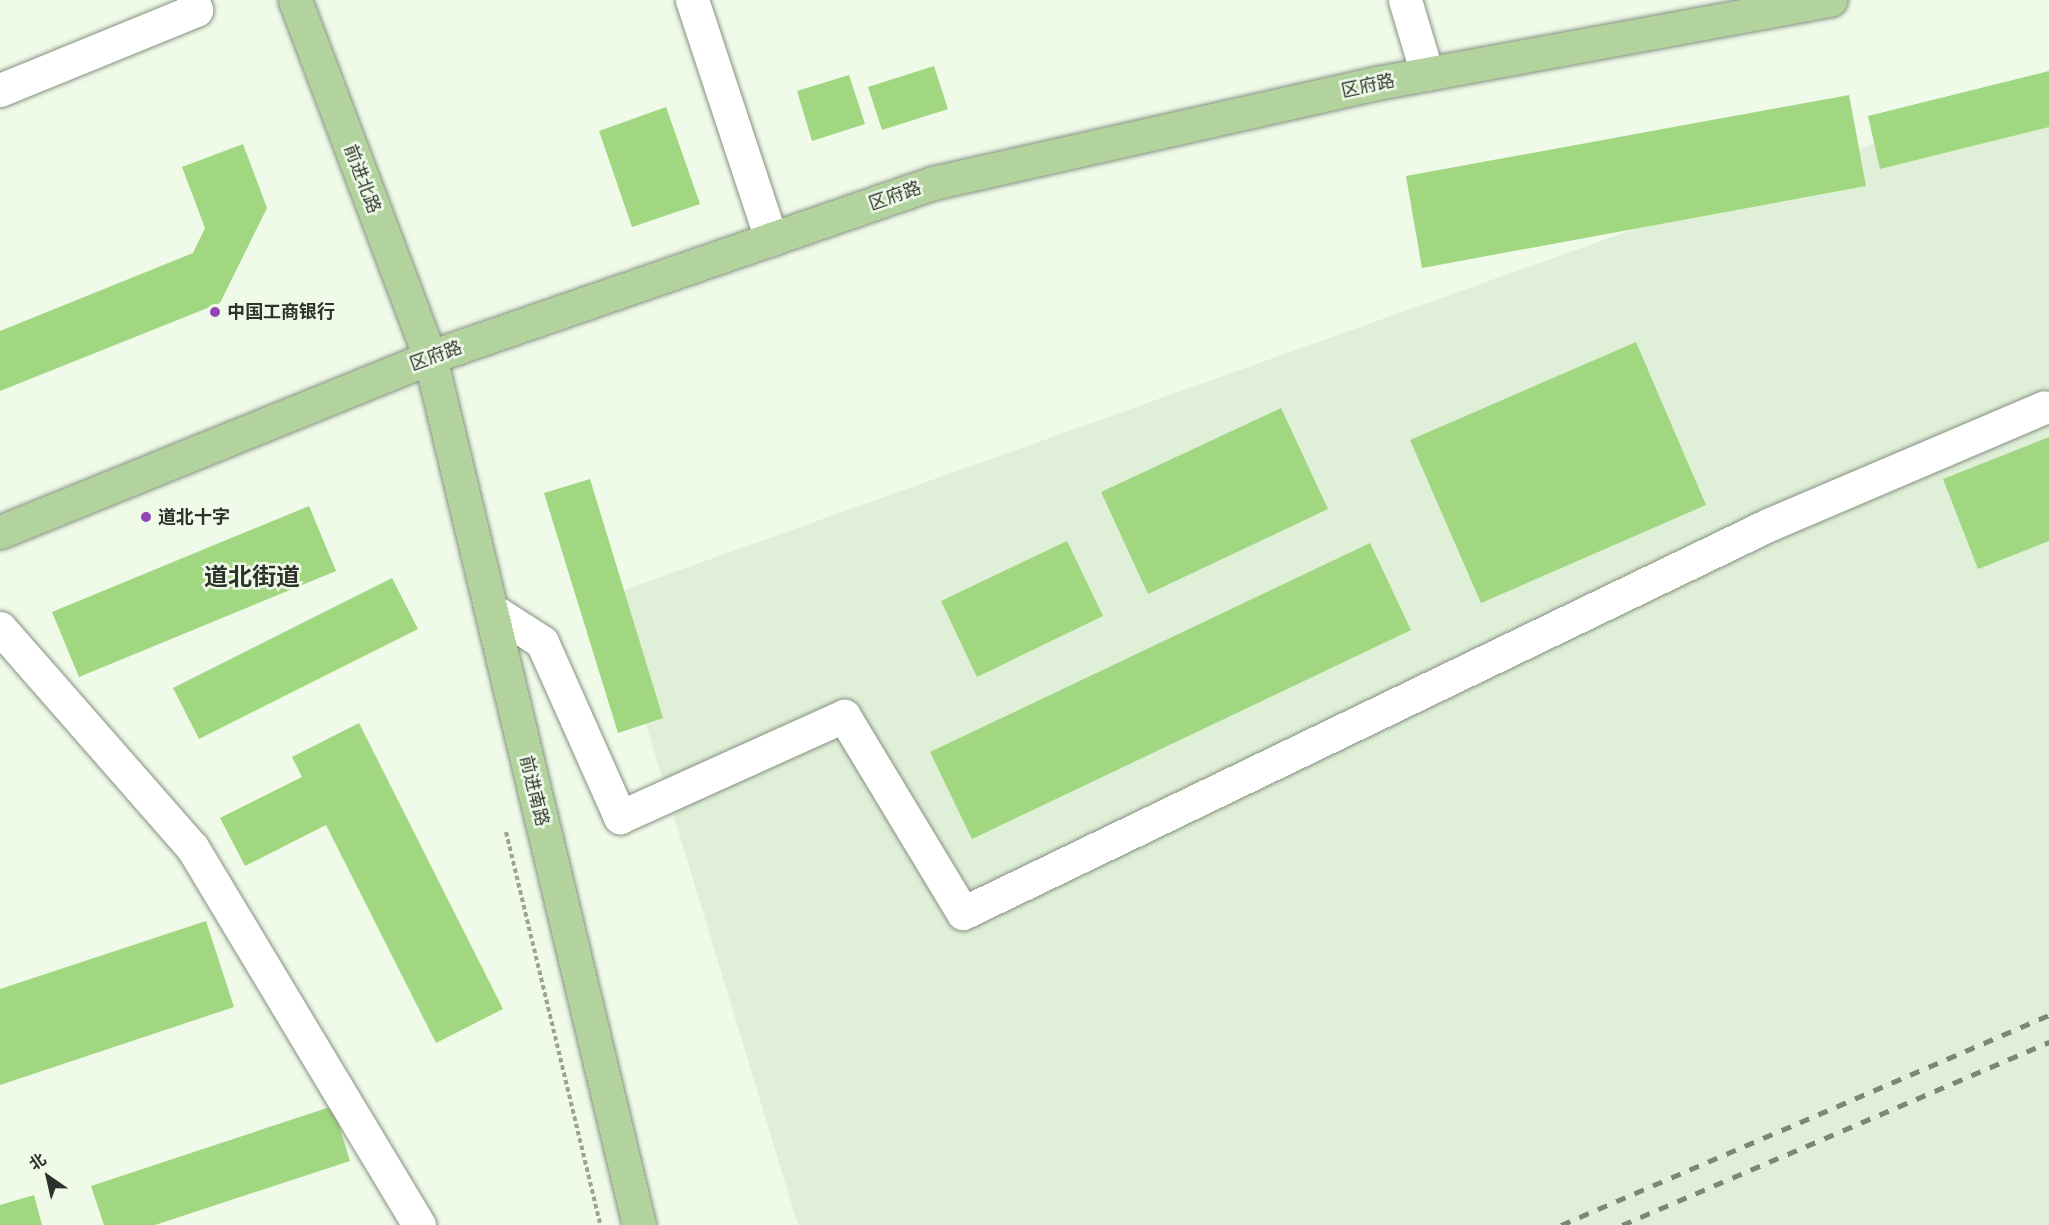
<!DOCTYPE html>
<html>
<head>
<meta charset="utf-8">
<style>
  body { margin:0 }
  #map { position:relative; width:2049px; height:1225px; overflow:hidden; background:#effae8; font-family:Karla,"Noto Sans SC",sans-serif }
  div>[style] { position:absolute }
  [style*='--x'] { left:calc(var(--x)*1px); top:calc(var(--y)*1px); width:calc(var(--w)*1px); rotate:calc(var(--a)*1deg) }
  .built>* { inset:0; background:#e0f0d8 }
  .building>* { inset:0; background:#a0d780 }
  .path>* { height:4px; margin-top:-2px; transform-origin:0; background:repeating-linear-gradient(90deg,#9ba396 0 4.5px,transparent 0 7.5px) }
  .roads { filter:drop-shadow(0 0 2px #869181) drop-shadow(0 0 2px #869181) }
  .minor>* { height:33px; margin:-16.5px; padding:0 16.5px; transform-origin:16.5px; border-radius:16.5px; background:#fff }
  .major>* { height:33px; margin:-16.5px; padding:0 16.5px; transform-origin:16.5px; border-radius:16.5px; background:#b2d39d }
  .rail>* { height:4.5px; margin-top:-2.25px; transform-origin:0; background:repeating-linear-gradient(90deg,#7e857a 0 10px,transparent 0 20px) }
  .dots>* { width:16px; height:16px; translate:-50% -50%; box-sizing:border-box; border:3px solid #effae8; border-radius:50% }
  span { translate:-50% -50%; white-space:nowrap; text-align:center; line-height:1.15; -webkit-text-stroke:5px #effae8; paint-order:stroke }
  .street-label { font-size:18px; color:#2e322c }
  .poi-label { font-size:18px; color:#2e322c; font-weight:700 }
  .left { translate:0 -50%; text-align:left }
  .district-label { font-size:24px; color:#2e322c; font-weight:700 }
  .north { position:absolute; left:18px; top:1147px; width:60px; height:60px; -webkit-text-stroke:4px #effae8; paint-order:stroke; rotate:326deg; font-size:16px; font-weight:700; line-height:24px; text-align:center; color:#2e322c }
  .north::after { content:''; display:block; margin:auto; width:21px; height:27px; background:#2e322c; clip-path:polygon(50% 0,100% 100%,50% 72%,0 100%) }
</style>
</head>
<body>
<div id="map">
  <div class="built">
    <i style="clip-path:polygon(2049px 81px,2049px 1225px,798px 1225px,607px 596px)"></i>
  </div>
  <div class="building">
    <i style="clip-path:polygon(934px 66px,948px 109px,882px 130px,868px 87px)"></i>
    <i style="clip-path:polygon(2049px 71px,2049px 127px,1880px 169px,1868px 116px)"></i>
    <i style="clip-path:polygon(849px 75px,865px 124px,812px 141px,797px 91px)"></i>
    <i style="clip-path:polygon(1849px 95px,1866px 186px,1422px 268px,1406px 176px)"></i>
    <i style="clip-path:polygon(666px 107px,700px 204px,632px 227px,599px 131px)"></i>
    <i style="clip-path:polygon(243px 144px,267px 208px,220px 303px,0 391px,0 331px,193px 253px,205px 228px,182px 167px)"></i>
    <i style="clip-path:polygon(1636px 342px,1706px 505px,1481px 603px,1410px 440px)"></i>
    <i style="clip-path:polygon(1281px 408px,1328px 509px,1148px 594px,1101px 492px)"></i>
    <i style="clip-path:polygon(2049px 437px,2049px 541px,1978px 569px,1943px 479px)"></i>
    <i style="clip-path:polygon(590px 479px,663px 718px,618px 733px,544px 493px)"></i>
    <i style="clip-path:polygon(309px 506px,336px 571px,79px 677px,52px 612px)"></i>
    <i style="clip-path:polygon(1067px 541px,1103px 616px,977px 677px,941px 601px)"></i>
    <i style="clip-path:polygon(1370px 543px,1411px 630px,972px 839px,930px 752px)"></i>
    <i style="clip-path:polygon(392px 578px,418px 629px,199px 739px,173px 688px)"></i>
    <i style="clip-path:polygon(359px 723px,503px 1009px,436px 1043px,326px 825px,245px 866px,220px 818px,302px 777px,292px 757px)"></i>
    <i style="clip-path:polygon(206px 921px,234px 1007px,0 1085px,0 989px)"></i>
    <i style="clip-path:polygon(333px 1106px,350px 1161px,155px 1225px,104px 1225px,91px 1186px)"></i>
    <i style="clip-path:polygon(34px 1195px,42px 1225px,0 1225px,0 1205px)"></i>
  </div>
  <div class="path">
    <i style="--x:506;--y:832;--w:404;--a:76.5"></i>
  </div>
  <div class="roads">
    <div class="minor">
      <i style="--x:692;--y:0;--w:252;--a:71.7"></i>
      <i style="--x:1405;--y:0;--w:77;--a:73.4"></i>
      <i style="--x:0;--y:90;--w:212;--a:-22.2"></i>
      <i style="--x:196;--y:10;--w:10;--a:-107"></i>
      <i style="--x:491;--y:609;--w:61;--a:32.9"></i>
      <i style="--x:542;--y:642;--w:192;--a:66"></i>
      <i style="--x:620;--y:817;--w:246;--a:-24.3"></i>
      <i style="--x:844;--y:716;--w:230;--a:58.9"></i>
      <i style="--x:963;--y:913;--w:894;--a:-25.73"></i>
      <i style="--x:1768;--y:525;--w:300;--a:-23.1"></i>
      <i style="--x:0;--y:628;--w:291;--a:48.8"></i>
      <i style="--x:192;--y:847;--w:441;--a:59"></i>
    </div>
    <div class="major">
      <i style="--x:295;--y:0;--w:382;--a:69.3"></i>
      <i style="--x:430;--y:357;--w:893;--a:76.46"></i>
      <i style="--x:0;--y:532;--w:464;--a:-22.1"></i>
      <i style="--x:430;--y:357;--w:532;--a:-19.08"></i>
      <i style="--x:933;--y:183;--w:455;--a:-12.7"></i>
      <i style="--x:1377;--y:83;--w:461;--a:-10.4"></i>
    </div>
  </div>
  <div class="rail">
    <i style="--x:1561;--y:1225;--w:531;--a:-23.28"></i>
    <i style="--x:1622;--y:1225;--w:465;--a:-23.2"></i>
  </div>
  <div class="dots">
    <i style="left:215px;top:312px;background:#9344b5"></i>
    <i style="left:146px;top:517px;background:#9344b5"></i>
  </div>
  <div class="street-label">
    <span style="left:1368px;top:86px;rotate:-12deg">区府路</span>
    <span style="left:362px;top:179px;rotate:69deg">前进北路</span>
    <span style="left:895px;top:196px;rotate:-19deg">区府路</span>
    <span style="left:436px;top:356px;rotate:-20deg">区府路</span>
    <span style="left:534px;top:791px;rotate:76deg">前进南路</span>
  </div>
  <div class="poi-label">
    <span class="left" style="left:227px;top:312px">中国工商银行</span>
    <span class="left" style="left:158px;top:517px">道北十字</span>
  </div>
  <div class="district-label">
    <span style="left:252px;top:578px">道北街道</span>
  </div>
  <div class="north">北</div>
</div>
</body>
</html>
